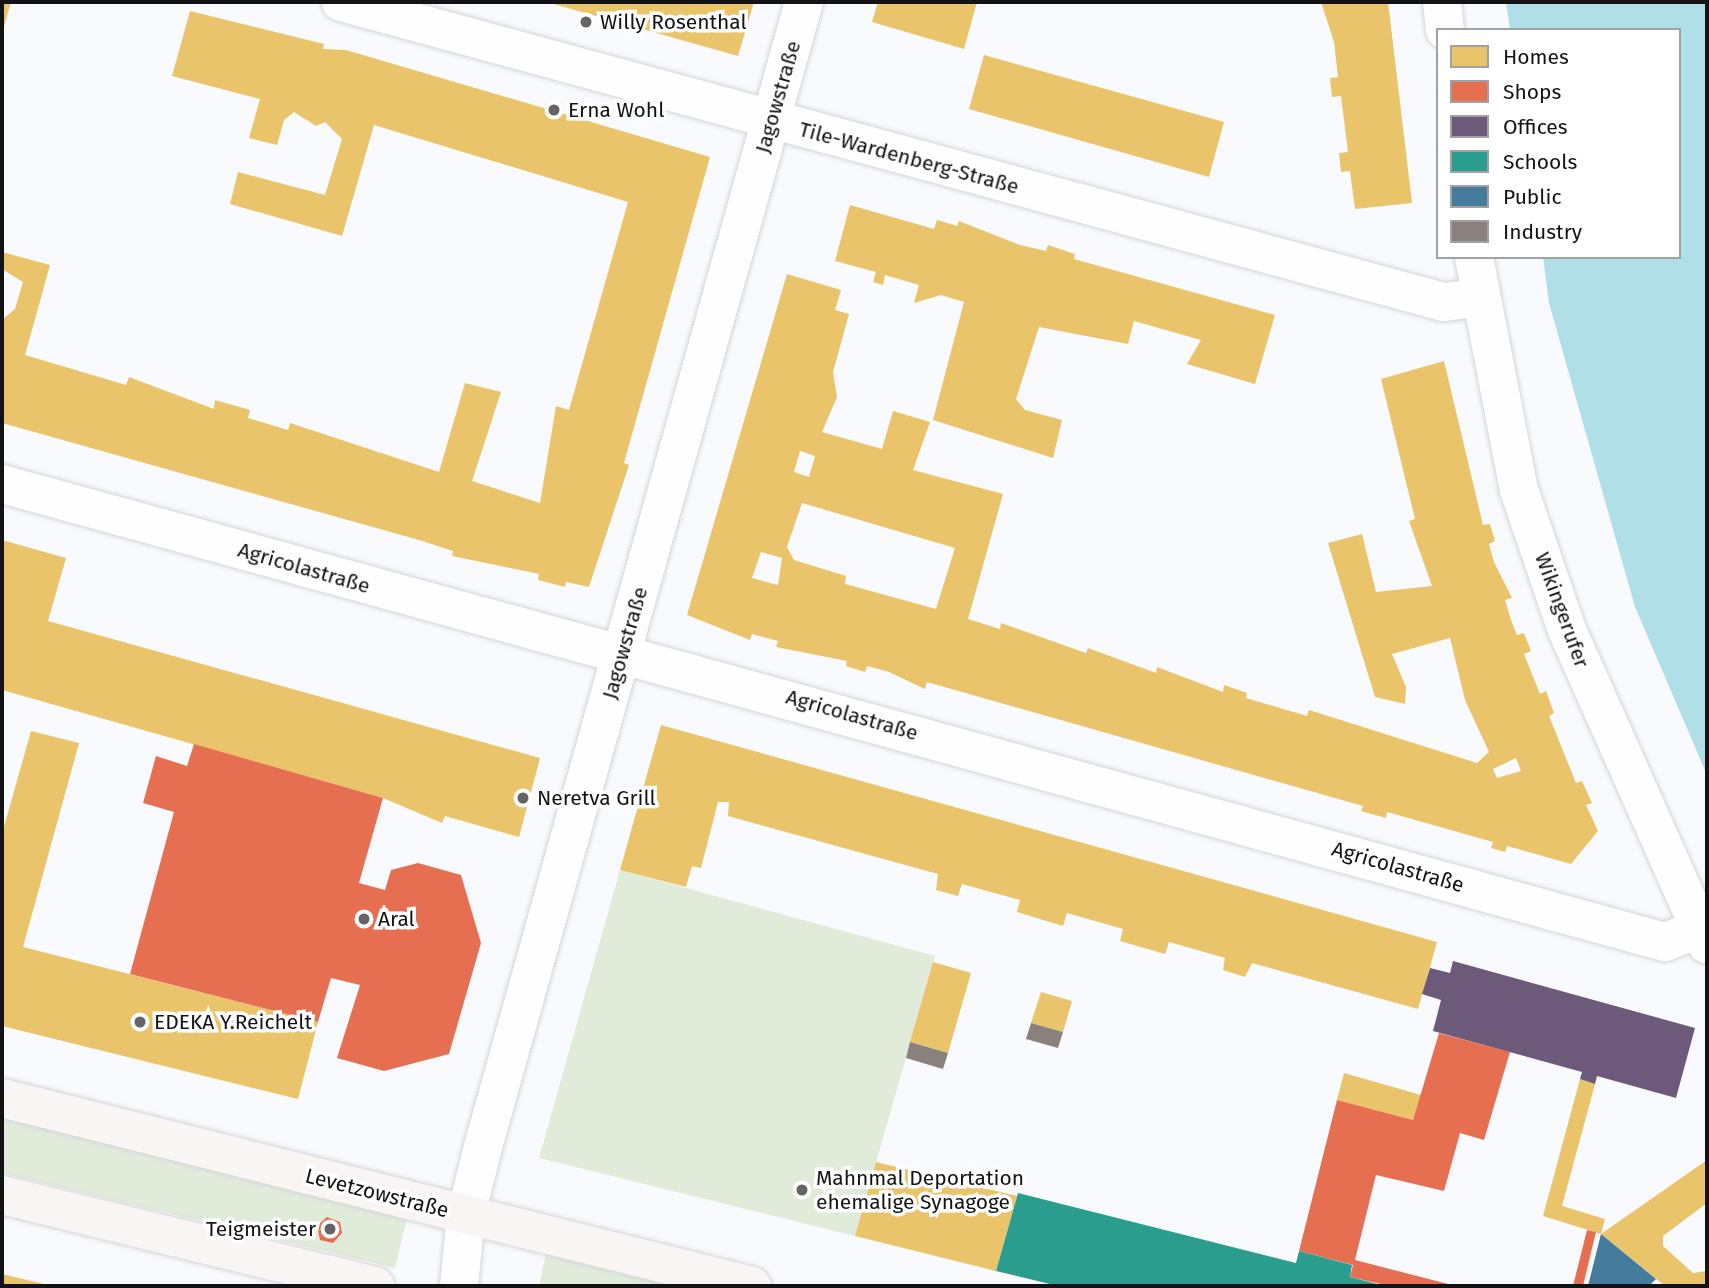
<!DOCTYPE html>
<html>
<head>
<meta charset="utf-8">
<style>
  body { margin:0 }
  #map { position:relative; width:1709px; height:1288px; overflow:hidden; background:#f9fafd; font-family:"Fira Sans",sans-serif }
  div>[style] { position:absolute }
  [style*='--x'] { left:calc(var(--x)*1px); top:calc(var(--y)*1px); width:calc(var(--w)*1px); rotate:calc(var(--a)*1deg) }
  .green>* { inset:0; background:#e0ebda }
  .water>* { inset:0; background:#b0dfe8 }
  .homes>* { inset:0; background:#e9c46a }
  .shops>* { inset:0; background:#e76f51 }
  .offices>* { inset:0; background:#6d597a }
  .schools>* { inset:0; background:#2a9d8f }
  .public>* { inset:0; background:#457b9d }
  .industry>* { inset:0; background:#8a817c }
  .roads { filter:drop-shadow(0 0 2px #d5d5d8) drop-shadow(0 0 2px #d5d5d8) }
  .minor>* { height:38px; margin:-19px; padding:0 19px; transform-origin:19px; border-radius:19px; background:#fefeff }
  .major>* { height:38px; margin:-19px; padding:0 19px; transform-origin:19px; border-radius:19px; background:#f8f5f4 }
  .dots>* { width:19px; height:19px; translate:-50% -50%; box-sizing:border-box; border:4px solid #fff; border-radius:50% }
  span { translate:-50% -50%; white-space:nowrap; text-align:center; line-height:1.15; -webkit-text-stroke:7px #fff; paint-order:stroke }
  .poi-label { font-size:21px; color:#131315 }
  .left { translate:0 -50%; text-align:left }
  .right { translate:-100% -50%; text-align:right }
  .street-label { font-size:21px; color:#131315 }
  .frame { position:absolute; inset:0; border:4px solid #131315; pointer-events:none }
  .legend { position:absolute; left:1436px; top:28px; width:245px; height:231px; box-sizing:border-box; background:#fff; border:2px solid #a1a1a1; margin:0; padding:9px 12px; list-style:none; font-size:21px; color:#131315 }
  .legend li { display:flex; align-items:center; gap:14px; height:35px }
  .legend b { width:35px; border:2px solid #a1a1a1 }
</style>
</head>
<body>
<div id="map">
  <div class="green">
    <i style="clip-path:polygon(620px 870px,935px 956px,855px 1236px,539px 1158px)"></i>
    <i style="clip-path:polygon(2px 1118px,407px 1218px,395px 1268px,2px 1173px)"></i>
    <i style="clip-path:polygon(546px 1254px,678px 1286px,539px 1286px)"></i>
  </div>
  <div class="water">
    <i style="clip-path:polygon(1506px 2px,1707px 2px,1707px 775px,1635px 607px,1549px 303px,1543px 257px,1679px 257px,1679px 30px,1510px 30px)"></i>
  </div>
  <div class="homes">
    <i style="clip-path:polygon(2px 2px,11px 2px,3px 30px,2px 30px)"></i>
    <i style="clip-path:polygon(674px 2px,754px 2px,738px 56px,550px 3px)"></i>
    <i style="clip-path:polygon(878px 2px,977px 2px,964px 49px,872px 22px)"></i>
    <i style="clip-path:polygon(1321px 2px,1388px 2px,1412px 203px,1355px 209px,1350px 171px,1341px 172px,1339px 153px,1348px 152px,1341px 96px,1332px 97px,1330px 78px,1338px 77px,1334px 42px)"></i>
    <i style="clip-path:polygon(190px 11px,324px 44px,323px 49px,346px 50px,710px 157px,624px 463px,629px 465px,589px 587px,566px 582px,565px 587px,538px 580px,539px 574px,452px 556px,453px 551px,419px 540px,2px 423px,2px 320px,15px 309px,23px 282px,2px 269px,2px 252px,50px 265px,25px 355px,126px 385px,129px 377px,214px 409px,215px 400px,250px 410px,248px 418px,288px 430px,290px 423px,439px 472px,465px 383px,501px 392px,472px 481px,540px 503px,556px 406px,569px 410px,628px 202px,374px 125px,342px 236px,230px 204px,238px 172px,325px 195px,342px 139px,325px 122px,316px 126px,294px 112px,284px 120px,277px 145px,249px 138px,260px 99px,172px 76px)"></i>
    <i style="clip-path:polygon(984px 55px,1224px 122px,1209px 177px,969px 109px)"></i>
    <i style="clip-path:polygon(850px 205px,934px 229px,937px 220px,957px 226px,959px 221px,1020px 245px,1046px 251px,1048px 245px,1075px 254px,1074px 259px,1275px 315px,1255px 384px,1187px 364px,1201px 340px,1134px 321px,1128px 344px,1039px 327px,1016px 399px,1025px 410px,1062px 420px,1053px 458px,933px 420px,964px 302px,941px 295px,914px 303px,919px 285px,885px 275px,883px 285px,873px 282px,876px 272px,835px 261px)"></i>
    <i style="clip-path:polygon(evenodd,787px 274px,841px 290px,835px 310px,849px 314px,833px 372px,837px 397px,822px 432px,882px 449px,893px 411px,930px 422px,913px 470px,1003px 494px,968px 619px,1000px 629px,1001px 623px,1086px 653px,1088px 648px,1156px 673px,1157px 667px,1223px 692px,1224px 685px,1247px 693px,1246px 698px,1307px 716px,1309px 710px,1477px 763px,1489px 752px,1465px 700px,1450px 638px,1392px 654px,1406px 687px,1405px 704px,1375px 697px,1328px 543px,1362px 534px,1376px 592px,1432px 586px,1409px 521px,1415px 519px,1381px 379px,1444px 361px,1483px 525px,1490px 524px,1495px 541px,1489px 544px,1494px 562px,1512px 598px,1505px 600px,1511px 620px,1517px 635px,1524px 633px,1531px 651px,1524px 654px,1540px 694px,1546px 691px,1554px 713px,1549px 716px,1576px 783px,1582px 781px,1592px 803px,1586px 805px,1598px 831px,1571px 864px,1507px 846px,1505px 852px,1491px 848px,1493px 842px,1387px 812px,1386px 818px,1361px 811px,1363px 806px,948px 688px,927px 682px,925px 689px,889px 672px,867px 666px,865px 672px,846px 666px,847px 661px,776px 647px,778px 641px,752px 634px,750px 640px,687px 615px,787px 274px,800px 451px,815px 456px,809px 477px,794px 472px,800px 451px,787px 274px,802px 503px,955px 548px,936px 609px,845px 584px,846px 576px,794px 560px,787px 547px,802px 503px,787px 274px,761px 552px,782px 558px,778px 585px,752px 578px,761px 552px,787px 274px,1516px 758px,1521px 771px,1497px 778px,1493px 769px,1516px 758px)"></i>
    <i style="clip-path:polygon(2px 540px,66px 558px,48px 621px,540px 758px,519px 837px,445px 816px,442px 823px,383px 798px,2px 690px)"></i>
    <i style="clip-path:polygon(661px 725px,1437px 942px,1418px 1009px,1252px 963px,1245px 977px,1223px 970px,1225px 958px,1169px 942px,1165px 954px,1120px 941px,1123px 929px,1067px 913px,1063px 926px,1017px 912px,1020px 900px,962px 884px,958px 896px,936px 890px,938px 874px,728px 816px,729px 802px,718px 802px,701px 868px,692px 866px,686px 887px,620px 870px)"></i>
    <i style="clip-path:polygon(31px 731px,79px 743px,23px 947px,318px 1022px,298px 1099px,2px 1026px,2px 834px)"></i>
    <i style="clip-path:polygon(933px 962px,971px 973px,948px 1053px,910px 1042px)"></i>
    <i style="clip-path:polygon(1041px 992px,1072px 1001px,1063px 1032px,1031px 1023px)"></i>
    <i style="clip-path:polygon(1344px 1073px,1421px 1095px,1413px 1120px,1337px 1100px)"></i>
    <i style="clip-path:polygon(1580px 1079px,1595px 1084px,1562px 1206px,1605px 1219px,1601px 1234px,1543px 1216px)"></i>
    <i style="clip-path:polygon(1707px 1160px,1707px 1203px,1663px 1236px,1663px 1246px,1693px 1273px,1707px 1271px,1707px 1286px,1665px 1286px,1601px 1234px)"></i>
    <i style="clip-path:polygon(876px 1162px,1017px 1196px,996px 1271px,855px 1236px)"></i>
    <i style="clip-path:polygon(2px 1274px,48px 1285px,48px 1286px,2px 1286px)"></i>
  </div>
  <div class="shops">
    <i style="clip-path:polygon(194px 744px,383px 798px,359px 883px,385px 890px,391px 870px,418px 863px,461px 875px,481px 943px,449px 1054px,384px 1071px,337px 1058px,360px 985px,331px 978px,318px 1022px,130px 974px,174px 812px,143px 803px,156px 756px,187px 766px)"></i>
    <i style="clip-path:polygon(1439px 1033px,1510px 1052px,1484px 1140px,1460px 1133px,1444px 1191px,1376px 1175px,1355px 1260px,1456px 1286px,1389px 1286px,1350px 1277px,1353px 1265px,1299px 1251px,1337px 1100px,1413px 1120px)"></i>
    <i style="clip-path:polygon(327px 1217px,340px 1222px,342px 1233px,333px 1243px,320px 1240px,317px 1226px)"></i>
    <i style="clip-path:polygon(1587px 1230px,1596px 1232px,1583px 1286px,1573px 1286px)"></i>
  </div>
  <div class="offices">
    <i style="clip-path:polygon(1453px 961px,1695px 1028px,1676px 1098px,1597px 1076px,1595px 1084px,1580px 1079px,1582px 1072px,1433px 1031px,1441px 1000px,1422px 994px,1430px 968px,1450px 973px)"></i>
  </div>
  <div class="schools">
    <i style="clip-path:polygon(1018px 1193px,1296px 1263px,1299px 1251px,1352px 1265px,1350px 1277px,1385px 1286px,1058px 1286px,996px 1271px)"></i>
  </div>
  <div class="public">
    <i style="clip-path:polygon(1601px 1234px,1656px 1279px,1649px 1286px,1588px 1286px)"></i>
  </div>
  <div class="industry">
    <i style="clip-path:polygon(1031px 1023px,1063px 1032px,1058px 1048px,1026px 1039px)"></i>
    <i style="clip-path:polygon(910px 1042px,948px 1053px,943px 1069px,906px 1058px)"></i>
  </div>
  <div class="roads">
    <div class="minor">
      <i style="--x:341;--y:2;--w:1143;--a:15.22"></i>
      <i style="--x:1444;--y:302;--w:35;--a:-7"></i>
      <i style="--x:1442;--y:2;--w:28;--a:84"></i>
      <i style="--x:1474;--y:257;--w:237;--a:79.1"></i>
      <i style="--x:1519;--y:490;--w:148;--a:71.1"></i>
      <i style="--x:1567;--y:630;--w:344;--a:66"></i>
      <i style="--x:2;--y:484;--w:1725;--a:15.4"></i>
      <i style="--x:1665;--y:942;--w:36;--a:-21"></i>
      <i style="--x:459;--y:1286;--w:71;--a:-84.4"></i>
      <i style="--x:466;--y:1215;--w:70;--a:-76"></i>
      <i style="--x:483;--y:1147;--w:1189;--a:-74.34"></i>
    </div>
    <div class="major">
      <i style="--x:2;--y:1098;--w:773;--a:14.07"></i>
      <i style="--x:2;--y:1195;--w:384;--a:13.7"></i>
    </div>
  </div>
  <div class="dots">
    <i style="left:586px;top:22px;background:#646466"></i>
    <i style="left:554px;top:110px;background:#646466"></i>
    <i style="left:523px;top:798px;background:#646466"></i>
    <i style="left:364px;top:919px;background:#646466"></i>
    <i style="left:140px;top:1022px;background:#646466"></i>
    <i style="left:802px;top:1190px;background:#646466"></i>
    <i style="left:330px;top:1229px;background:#646466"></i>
  </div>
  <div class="poi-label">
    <span class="left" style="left:600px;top:22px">Willy Rosenthal</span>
    <span class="left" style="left:568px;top:110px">Erna Wohl</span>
    <span class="left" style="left:537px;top:798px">Neretva Grill</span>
    <span class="left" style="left:378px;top:919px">Aral</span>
    <span class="left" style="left:154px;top:1022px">EDEKA Y.Reichelt</span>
    <span class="left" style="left:816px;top:1190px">Mahnmal Deportation<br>ehemalige Synagoge</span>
    <span class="right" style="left:316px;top:1229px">Teigmeister</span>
  </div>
  <div class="street-label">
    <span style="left:778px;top:97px;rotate:-74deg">Jagowstraße</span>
    <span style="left:909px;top:158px;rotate:15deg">Tile-Wardenberg-Straße</span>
    <span style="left:304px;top:568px;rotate:16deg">Agricolastraße</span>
    <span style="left:1562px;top:610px;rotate:70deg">Wikingerufer</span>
    <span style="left:625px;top:643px;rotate:-74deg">Jagowstraße</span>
    <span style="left:852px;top:715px;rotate:16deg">Agricolastraße</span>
    <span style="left:1398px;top:867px;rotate:16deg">Agricolastraße</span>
    <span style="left:377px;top:1193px;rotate:14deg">Levetzowstraße</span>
  </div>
  <div class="frame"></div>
  <ul class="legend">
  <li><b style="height:19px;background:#e9c46a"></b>Homes</li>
  <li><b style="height:19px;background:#e76f51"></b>Shops</li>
  <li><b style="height:19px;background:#6d597a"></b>Offices</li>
  <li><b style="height:19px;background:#2a9d8f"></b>Schools</li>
  <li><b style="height:19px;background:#457b9d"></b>Public</li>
  <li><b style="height:19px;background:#8a817c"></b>Industry</li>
  </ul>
</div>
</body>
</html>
